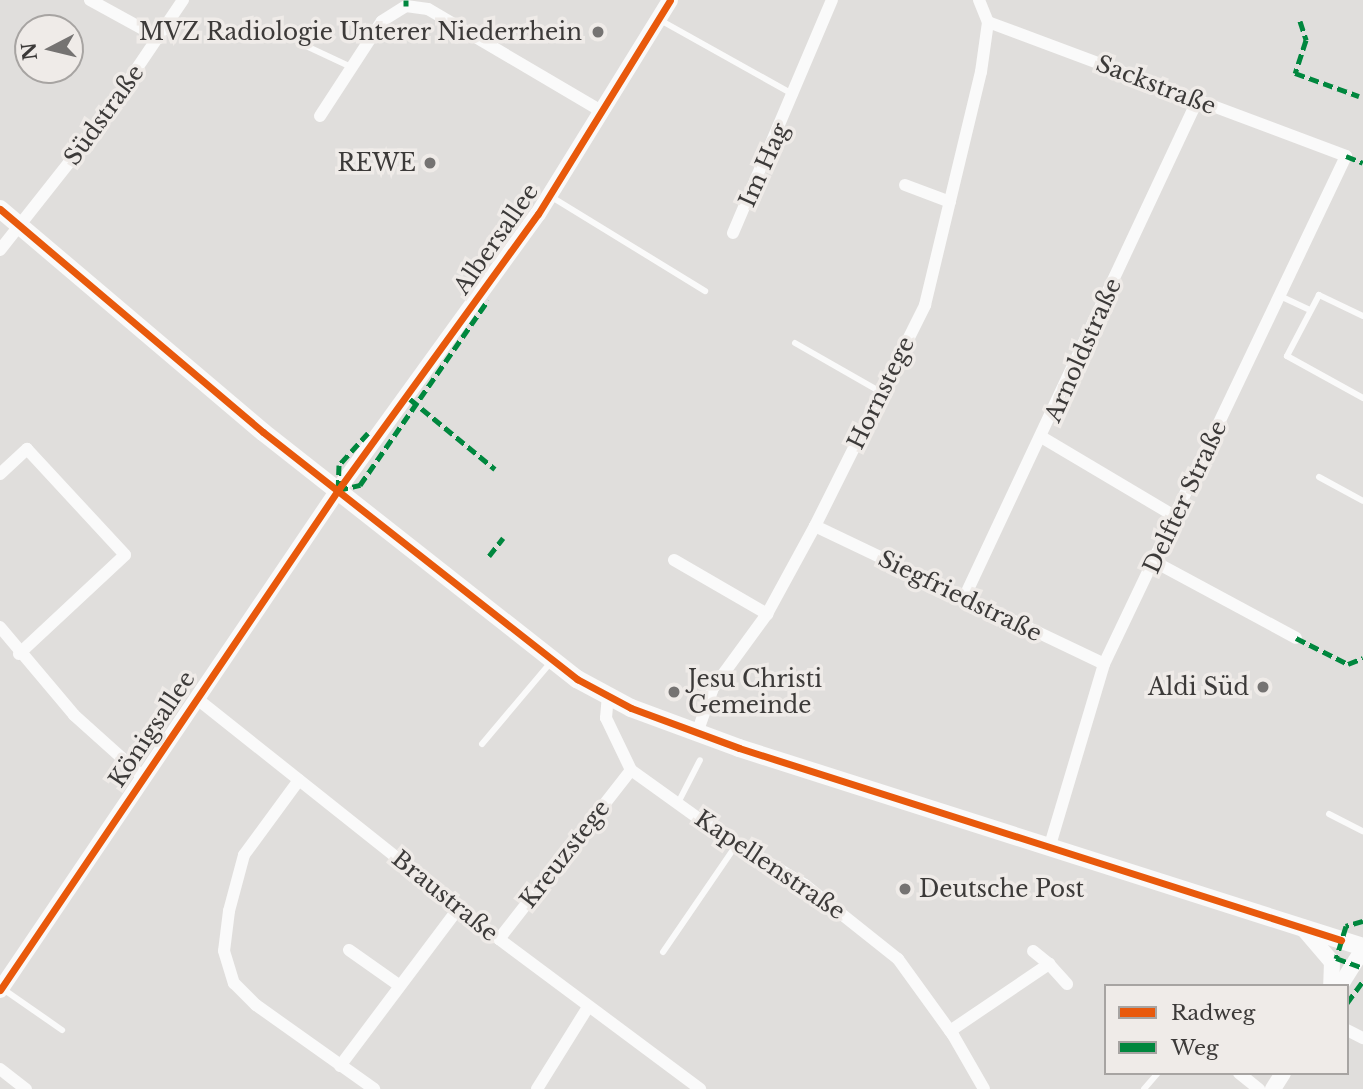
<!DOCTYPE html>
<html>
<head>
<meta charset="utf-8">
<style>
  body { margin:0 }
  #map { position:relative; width:1363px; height:1089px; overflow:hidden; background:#e0dedc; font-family:"Libre Baskerville",serif }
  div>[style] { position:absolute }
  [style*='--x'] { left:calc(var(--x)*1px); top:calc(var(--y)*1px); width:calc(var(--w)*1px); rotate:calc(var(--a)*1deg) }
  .service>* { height:6px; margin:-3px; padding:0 3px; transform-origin:3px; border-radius:3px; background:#fafafa }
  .minor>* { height:12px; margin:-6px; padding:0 6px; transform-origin:6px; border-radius:6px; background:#fafafa }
  .tertiary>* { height:16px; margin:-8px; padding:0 8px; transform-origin:8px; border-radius:8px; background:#fafafa }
  .secondary>* { height:18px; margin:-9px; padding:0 9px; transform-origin:9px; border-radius:9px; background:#fafafa }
  .quiet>* { height:5px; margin-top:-2.5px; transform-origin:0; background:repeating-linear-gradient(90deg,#00873e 0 10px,transparent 0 15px) }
  .cycleway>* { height:7px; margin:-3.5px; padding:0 3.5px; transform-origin:3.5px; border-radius:3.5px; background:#e8590c }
  .dots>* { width:19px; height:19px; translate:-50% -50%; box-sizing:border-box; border:4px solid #efebe8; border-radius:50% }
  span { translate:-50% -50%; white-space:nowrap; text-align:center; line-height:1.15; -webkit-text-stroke:7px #efebe8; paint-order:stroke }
  .poi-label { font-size:23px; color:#3c3a39 }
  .right { translate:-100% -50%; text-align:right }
  .left { translate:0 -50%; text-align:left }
  .street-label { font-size:23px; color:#3c3a39 }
  .legend { position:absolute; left:1104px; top:984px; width:245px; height:91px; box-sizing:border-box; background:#efebe8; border:2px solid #a7a4a2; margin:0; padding:9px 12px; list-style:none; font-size:21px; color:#3c3a39 }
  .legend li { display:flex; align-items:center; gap:14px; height:35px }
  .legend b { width:35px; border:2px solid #a7a4a2 }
  .north { position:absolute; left:14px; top:14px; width:70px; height:70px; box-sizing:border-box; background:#efebe8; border:2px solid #a7a4a2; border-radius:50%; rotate:263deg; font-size:19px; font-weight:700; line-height:28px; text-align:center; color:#3c3a39 }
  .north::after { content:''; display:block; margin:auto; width:24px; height:32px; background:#757372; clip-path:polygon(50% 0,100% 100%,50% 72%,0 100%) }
</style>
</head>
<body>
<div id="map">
  <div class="service">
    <i style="--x:660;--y:20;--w:154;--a:29.2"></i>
    <i style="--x:304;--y:45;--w:52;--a:25.1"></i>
    <i style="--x:550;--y:196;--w:182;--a:31.5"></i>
    <i style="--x:1280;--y:296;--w:33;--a:25"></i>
    <i style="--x:1363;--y:316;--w:49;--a:-154.5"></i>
    <i style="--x:1319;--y:295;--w:69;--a:117.7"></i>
    <i style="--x:1287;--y:356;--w:87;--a:28.9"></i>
    <i style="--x:795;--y:343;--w:99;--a:29.7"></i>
    <i style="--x:1319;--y:477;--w:50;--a:28.6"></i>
    <i style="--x:482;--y:744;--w:109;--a:-49.9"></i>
    <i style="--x:678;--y:803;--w:48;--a:-62.9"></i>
    <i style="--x:1329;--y:814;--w:38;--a:27"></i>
    <i style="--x:663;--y:952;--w:131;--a:-55.6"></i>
    <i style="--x:3;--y:989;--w:72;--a:34.8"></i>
    <i style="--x:1144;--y:1089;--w:21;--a:-49"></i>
  </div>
  <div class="minor">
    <i style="--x:90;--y:0;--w:79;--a:28.8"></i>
    <i style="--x:979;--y:0;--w:24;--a:68"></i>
    <i style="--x:988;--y:22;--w:382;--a:20.5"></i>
    <i style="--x:1346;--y:156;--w:563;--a:115.47"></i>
    <i style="--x:1104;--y:664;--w:192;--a:106.6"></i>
    <i style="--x:320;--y:116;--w:113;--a:-56.9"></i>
    <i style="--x:382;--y:21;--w:28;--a:-32"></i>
    <i style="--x:406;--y:6;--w:22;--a:8"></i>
    <i style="--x:428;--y:9;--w:203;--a:30.5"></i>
    <i style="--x:905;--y:185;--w:48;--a:20.7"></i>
    <i style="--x:733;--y:233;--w:253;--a:-67"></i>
    <i style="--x:0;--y:250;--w:158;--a:-51.7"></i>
    <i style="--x:98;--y:126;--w:152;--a:-56"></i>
    <i style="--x:1043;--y:438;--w:155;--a:30.7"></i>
    <i style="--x:0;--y:474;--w:37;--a:-43"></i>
    <i style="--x:27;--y:449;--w:144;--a:47.2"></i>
    <i style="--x:125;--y:555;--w:145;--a:137"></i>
    <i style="--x:815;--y:526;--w:320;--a:25.5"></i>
    <i style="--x:674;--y:560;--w:108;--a:30.1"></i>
    <i style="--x:1155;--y:562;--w:160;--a:28.3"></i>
    <i style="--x:964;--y:598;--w:549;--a:-64.88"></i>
    <i style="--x:0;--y:627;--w:115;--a:49.9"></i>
    <i style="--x:74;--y:715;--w:93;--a:41.9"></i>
    <i style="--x:608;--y:695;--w:23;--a:95"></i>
    <i style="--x:606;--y:718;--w:58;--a:64.3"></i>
    <i style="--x:631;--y:770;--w:101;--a:35.7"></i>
    <i style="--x:713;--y:829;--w:108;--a:31.3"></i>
    <i style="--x:805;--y:885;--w:119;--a:38.5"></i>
    <i style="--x:898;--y:959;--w:94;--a:54.1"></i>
    <i style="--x:953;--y:1035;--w:62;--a:60.1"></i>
    <i style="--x:196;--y:698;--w:387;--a:38.5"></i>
    <i style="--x:499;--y:939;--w:251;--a:36.7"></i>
    <i style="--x:697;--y:733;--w:48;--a:-70.4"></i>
    <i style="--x:713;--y:688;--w:92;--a:-53.9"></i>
    <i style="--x:767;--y:614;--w:100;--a:-61.4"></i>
    <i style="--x:815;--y:526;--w:247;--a:-63.5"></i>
    <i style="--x:925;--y:305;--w:240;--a:-76.5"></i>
    <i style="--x:981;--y:72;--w:50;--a:-82"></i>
    <i style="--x:299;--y:780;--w:93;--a:126.3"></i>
    <i style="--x:244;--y:855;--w:58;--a:105"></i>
    <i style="--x:229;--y:911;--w:40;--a:97.1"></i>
    <i style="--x:224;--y:951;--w:34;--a:73"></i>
    <i style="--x:234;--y:983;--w:31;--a:45"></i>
    <i style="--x:256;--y:1005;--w:145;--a:35.4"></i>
    <i style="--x:499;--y:939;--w:214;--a:-52"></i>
    <i style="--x:349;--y:950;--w:62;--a:35.2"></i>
    <i style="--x:1033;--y:951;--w:21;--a:39"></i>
    <i style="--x:1347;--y:1030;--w:18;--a:27"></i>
    <i style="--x:950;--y:1031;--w:120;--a:-34.1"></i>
    <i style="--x:1049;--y:964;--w:27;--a:48"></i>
    <i style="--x:340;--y:1066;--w:200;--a:-53.1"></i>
    <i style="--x:0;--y:1069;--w:33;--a:38"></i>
    <i style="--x:1239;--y:1073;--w:26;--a:39"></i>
    <i style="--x:537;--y:1089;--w:97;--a:-58.1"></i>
  </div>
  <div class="tertiary">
    <i style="--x:1302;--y:927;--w:46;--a:49.4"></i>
    <i style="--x:1332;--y:962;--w:24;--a:92"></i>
    <i style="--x:1340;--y:986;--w:44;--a:-58.1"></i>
    <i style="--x:0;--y:990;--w:604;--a:-55.94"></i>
    <i style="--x:338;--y:490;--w:341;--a:-54.1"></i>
    <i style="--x:538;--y:214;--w:251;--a:-58.3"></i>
    <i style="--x:1273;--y:1089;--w:19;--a:-58"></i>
  </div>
  <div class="secondary">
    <i style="--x:0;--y:209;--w:345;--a:40.3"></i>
    <i style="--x:263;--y:432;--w:400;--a:38.2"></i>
    <i style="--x:577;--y:679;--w:61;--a:28.2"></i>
    <i style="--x:631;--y:708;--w:115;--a:20.3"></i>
    <i style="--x:739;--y:748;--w:655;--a:17.69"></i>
  </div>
  <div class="quiet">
    <i style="--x:406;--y:0;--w:6;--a:90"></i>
    <i style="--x:1300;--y:21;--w:20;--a:72"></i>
    <i style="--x:1306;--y:40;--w:35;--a:108"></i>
    <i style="--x:1295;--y:73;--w:68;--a:19.8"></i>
    <i style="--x:1346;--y:156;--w:18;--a:22"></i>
    <i style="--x:410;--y:399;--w:110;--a:39.5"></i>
    <i style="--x:368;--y:433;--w:43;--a:132.2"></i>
    <i style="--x:339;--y:465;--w:25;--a:92"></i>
    <i style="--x:338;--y:490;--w:23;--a:-13"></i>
    <i style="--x:360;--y:485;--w:225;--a:-55.3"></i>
    <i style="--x:489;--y:556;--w:23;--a:-52"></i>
    <i style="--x:1296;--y:638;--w:58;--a:26.6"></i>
    <i style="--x:1348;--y:664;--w:16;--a:-22"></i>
    <i style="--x:1363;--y:921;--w:18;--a:164"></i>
    <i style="--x:1346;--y:926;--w:34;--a:107"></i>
    <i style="--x:1336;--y:958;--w:29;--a:20"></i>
    <i style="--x:1347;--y:1003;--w:27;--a:-54"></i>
  </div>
  <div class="cycleway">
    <i style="--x:0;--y:209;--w:345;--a:40.3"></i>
    <i style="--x:263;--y:432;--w:400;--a:38.2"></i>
    <i style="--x:577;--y:679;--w:61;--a:28.2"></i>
    <i style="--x:631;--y:708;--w:115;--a:20.3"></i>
    <i style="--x:739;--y:748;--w:632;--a:17.69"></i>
    <i style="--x:0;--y:990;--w:604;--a:-55.94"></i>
    <i style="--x:338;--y:490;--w:341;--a:-54.1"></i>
    <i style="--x:538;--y:214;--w:251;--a:-58.3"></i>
  </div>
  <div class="dots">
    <i style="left:598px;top:32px;background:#757372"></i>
    <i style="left:430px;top:163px;background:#757372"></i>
    <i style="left:1263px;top:687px;background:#757372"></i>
    <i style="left:674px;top:692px;background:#757372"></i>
    <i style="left:905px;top:889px;background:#757372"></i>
  </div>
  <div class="poi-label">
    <span class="right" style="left:582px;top:32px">MVZ Radiologie Unterer Niederrhein</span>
    <span class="right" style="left:416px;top:163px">REWE</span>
    <span class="left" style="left:688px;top:692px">Jesu Christi<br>Gemeinde</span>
    <span class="right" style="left:1249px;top:687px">Aldi Süd</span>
    <span class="left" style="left:919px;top:889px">Deutsche Post</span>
  </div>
  <div class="street-label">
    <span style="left:1156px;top:85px;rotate:21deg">Sackstraße</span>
    <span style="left:104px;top:115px;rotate:-54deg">Südstraße</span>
    <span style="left:764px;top:165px;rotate:-66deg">Im Hag</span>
    <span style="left:496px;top:239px;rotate:-55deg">Albersallee</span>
    <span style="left:1083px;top:350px;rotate:-66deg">Arnoldstraße</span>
    <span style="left:881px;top:393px;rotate:-64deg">Hornstege</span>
    <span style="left:1185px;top:497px;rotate:-65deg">Delfter Straße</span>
    <span style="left:960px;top:596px;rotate:26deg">Siegfriedstraße</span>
    <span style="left:152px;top:729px;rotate:-56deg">Königsallee</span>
    <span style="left:565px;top:854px;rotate:-52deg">Kreuzstege</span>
    <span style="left:770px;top:865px;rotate:34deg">Kapellenstraße</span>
    <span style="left:445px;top:896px;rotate:39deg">Braustraße</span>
  </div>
  <ul class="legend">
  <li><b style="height:9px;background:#e8590c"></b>Radweg</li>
  <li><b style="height:9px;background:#00873e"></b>Weg</li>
  </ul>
  <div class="north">N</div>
</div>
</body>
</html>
